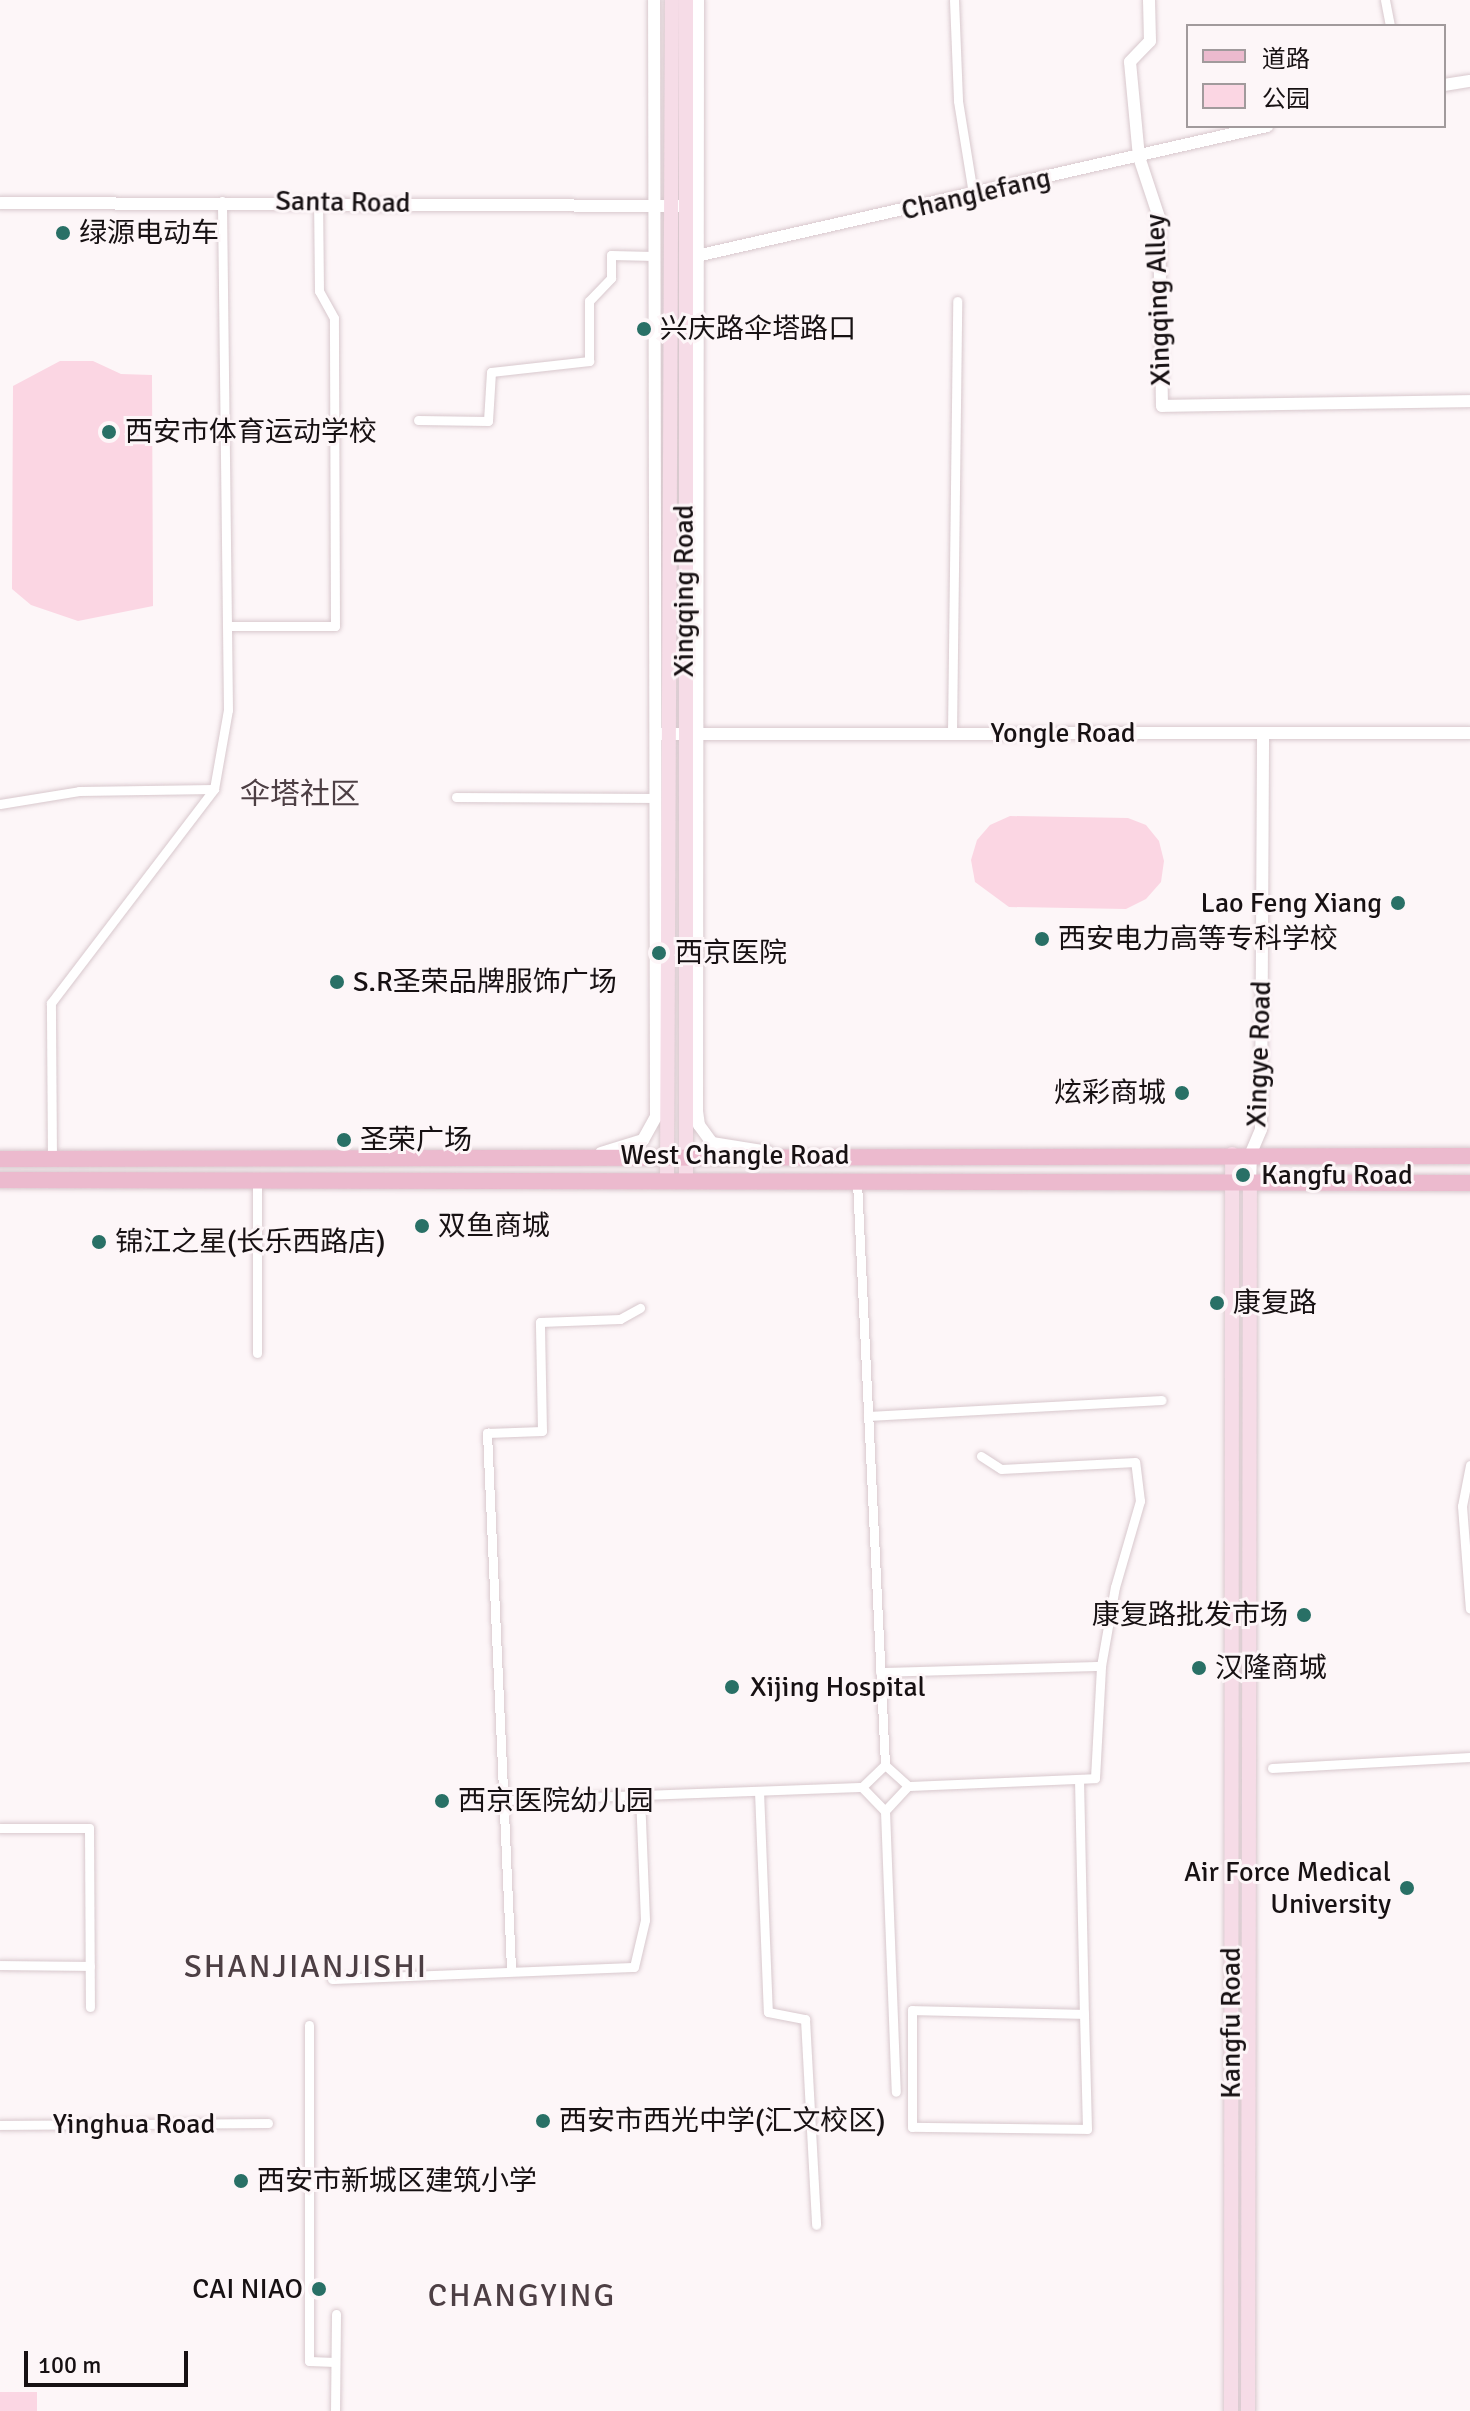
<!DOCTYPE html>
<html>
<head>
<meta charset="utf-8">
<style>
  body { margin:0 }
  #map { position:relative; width:1470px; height:2411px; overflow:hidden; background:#fdf6f8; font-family:Signika,"Noto Sans SC",sans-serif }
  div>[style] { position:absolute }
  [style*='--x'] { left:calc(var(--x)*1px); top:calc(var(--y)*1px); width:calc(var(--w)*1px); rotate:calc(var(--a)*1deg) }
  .green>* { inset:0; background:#fbd6e3 }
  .roads { filter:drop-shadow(0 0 2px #d8c8cd) drop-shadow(0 0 2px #d8c8cd) }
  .minor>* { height:9px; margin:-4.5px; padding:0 4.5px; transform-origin:4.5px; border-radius:4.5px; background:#fff }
  .tertiary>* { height:12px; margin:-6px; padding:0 6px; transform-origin:6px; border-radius:6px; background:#fff }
  .secondary>* { height:14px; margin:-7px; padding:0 7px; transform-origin:7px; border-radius:7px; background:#f6dce7 }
  .primary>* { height:16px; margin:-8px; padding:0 8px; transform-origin:8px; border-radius:8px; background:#ecbace }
  .dots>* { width:22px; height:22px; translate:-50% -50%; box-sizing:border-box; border:4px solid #fdf6f8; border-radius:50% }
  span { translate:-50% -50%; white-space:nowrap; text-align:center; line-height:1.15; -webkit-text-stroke:6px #fdf6f8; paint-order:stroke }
  .street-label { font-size:28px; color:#171113 }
  .poi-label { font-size:28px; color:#171113 }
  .left { translate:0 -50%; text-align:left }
  .right { translate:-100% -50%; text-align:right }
  .neighbourhood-label { font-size:30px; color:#4d3f44 }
  .quarter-label { font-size:32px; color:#4d3f44; letter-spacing:2px }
  .legend { position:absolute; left:1186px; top:24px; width:260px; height:104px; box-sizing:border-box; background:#fdf6f8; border:2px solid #a19a9c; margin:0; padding:10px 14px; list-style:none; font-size:24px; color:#171113 }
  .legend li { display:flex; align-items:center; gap:16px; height:40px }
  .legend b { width:40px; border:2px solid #a19a9c }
  .scale { position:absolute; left:24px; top:2351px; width:164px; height:36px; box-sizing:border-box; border:4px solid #171113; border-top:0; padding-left:10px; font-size:24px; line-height:28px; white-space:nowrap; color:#171113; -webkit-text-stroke:6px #fdf6f8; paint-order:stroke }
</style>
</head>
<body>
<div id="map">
  <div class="green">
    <i style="clip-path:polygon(60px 361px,93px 361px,121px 374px,152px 375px,153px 606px,78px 621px,31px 605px,12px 589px,13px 386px)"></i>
    <i style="clip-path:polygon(1010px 816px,1128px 818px,1146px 825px,1159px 841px,1164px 861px,1161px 882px,1146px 899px,1126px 909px,1009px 907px,975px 882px,971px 860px,977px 840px,990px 825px)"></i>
    <i style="clip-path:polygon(0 2392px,37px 2392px,37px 2411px,0 2411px)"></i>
  </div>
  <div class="roads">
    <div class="minor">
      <i style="--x:954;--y:0;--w:101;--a:87.7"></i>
      <i style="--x:958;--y:101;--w:94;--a:80.8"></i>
      <i style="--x:1385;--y:0;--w:26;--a:79"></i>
      <i style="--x:418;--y:420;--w:70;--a:0.8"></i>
      <i style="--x:488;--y:421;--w:49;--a:-86.5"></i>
      <i style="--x:491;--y:372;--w:99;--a:-6.4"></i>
      <i style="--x:589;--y:361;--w:60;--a:-90"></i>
      <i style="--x:589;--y:301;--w:32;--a:-46"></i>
      <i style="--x:611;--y:278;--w:23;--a:-90"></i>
      <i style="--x:611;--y:255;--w:43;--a:1.3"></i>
      <i style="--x:228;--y:626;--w:107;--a:0"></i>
      <i style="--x:335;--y:626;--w:308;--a:-90.2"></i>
      <i style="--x:334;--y:318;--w:31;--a:-119"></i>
      <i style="--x:319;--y:291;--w:89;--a:-90.6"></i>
      <i style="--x:952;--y:733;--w:432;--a:-89.3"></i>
      <i style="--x:456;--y:797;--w:200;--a:0.3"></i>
      <i style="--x:0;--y:804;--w:80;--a:-9.3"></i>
      <i style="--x:79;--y:791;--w:135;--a:-0.8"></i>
      <i style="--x:52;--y:1159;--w:156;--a:-90.4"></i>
      <i style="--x:51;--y:1003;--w:269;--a:-52.7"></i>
      <i style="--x:214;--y:789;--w:80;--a:-80"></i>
      <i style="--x:228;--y:710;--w:509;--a:-90.68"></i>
      <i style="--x:257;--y:1179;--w:174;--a:90"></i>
      <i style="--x:857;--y:1182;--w:584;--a:87.25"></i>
      <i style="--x:885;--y:1765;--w:31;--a:42"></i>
      <i style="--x:908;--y:1786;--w:34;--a:133"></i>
      <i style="--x:885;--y:1811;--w:33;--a:-134"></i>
      <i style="--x:862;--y:1787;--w:32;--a:-44"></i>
      <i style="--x:868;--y:1416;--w:294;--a:-3.1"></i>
      <i style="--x:1470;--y:1465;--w:42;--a:101"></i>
      <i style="--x:1462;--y:1506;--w:103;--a:85.6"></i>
      <i style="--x:880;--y:1672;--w:221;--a:-1.6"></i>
      <i style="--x:1101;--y:1666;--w:80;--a:-80"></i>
      <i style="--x:1115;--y:1587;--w:90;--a:-73.8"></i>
      <i style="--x:1140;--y:1501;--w:39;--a:-97"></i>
      <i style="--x:1135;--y:1462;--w:134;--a:177"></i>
      <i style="--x:1001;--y:1469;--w:24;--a:-147"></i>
      <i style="--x:1272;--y:1768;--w:198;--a:-3.2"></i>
      <i style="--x:1079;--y:1779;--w:235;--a:88.8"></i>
      <i style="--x:1084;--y:2014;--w:115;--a:88.5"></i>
      <i style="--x:1087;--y:2129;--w:175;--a:-179.3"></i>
      <i style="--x:912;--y:2127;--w:117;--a:-90"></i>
      <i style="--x:912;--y:2010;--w:172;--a:1.3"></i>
      <i style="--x:908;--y:1786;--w:187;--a:-2.4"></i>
      <i style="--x:1095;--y:1778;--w:112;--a:-86.9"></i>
      <i style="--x:759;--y:1791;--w:221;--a:87.7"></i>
      <i style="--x:768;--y:2012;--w:38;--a:11"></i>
      <i style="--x:805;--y:2019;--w:206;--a:86.9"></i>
      <i style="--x:505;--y:1800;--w:357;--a:-2.1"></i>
      <i style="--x:885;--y:1811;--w:281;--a:87.8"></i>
      <i style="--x:0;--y:1828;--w:89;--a:0"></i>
      <i style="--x:89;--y:1828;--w:179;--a:89.7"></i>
      <i style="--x:0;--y:1965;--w:90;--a:0.6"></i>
      <i style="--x:511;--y:1968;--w:536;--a:-92.57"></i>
      <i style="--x:487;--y:1433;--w:55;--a:-2.1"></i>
      <i style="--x:542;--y:1431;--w:109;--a:-91.1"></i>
      <i style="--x:540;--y:1322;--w:80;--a:-2.1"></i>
      <i style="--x:620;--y:1319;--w:23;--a:-29"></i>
      <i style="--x:332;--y:1979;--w:302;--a:-2.3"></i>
      <i style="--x:634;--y:1967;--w:48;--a:-76.8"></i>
      <i style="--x:645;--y:1920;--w:125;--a:-92.3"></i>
      <i style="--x:309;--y:2025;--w:336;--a:90"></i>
      <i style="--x:309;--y:2361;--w:26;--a:2"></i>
      <i style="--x:0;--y:2125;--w:268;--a:-0.4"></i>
      <i style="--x:335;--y:2411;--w:97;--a:-89.4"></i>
    </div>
    <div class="tertiary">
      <i style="--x:698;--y:0;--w:1111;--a:90.05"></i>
      <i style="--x:697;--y:1111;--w:14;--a:82"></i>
      <i style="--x:699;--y:1125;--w:22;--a:54"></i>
      <i style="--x:712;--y:1143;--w:57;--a:9.1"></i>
      <i style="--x:1149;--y:0;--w:41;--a:88.6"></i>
      <i style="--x:1150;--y:41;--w:29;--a:134"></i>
      <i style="--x:1130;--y:62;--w:95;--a:84.6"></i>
      <i style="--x:1139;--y:157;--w:63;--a:71.6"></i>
      <i style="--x:1159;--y:217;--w:189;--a:89.1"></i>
      <i style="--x:1162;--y:406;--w:308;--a:-0.9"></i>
      <i style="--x:1444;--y:85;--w:26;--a:-9"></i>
      <i style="--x:0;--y:203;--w:681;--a:0.25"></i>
      <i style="--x:692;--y:257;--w:590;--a:-12.83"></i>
      <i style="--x:661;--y:734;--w:809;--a:-0.07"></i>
      <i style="--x:601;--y:1153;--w:44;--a:-17.2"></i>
      <i style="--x:643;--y:1140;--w:26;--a:-61"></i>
      <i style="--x:656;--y:1117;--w:1117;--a:-90.1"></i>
      <i style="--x:1250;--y:1183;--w:30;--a:-88"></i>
      <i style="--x:1251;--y:1153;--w:26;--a:-67"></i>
      <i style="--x:1261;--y:1129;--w:396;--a:-89.7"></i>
    </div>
    <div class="secondary">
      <i style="--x:667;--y:1181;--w:1181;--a:-89.76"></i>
      <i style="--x:686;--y:1181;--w:1181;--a:-90"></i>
      <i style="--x:1231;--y:2411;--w:1257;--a:-89.95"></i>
      <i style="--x:1248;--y:2411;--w:1228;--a:-89.91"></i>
    </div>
    <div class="primary">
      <i style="--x:0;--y:1159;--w:1470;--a:-0.12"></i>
      <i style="--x:0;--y:1180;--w:1470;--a:0.12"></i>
    </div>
  </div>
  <div class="dots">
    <i style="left:63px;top:233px;background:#297066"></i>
    <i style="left:644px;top:329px;background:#297066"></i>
    <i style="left:109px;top:432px;background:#297066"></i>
    <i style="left:1398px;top:903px;background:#297066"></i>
    <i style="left:1042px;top:939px;background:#297066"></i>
    <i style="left:659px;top:953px;background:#297066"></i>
    <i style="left:337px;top:982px;background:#297066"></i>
    <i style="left:1182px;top:1093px;background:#297066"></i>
    <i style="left:344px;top:1140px;background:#297066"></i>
    <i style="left:1243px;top:1175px;background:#297066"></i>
    <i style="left:422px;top:1226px;background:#297066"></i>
    <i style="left:99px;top:1242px;background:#297066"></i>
    <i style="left:1217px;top:1303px;background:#297066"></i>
    <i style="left:1304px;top:1615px;background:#297066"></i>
    <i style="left:1199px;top:1668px;background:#297066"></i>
    <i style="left:732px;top:1687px;background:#297066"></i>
    <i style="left:442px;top:1801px;background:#297066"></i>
    <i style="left:1407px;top:1888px;background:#297066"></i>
    <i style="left:543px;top:2121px;background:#297066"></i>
    <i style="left:241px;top:2181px;background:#297066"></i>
    <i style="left:319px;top:2289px;background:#297066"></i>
  </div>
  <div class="street-label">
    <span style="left:976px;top:194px;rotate:-13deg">Changlefang</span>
    <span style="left:343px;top:202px;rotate:1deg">Santa Road</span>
    <span style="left:1158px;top:300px;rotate:-92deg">Xingqing Alley</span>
    <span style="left:684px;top:591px;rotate:-90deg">Xingqing Road</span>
    <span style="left:1063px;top:733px">Yongle Road</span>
    <span style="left:1259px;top:1054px;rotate:-88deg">Xingye Road</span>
    <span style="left:735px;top:1155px">West Changle Road</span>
    <span style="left:1231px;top:2023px;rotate:-90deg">Kangfu Road</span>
    <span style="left:134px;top:2124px">Yinghua Road</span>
  </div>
  <div class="poi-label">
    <span class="left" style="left:79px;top:233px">绿源电动车</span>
    <span class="left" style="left:660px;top:329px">兴庆路伞塔路口</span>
    <span class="left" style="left:125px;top:432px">西安市体育运动学校</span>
    <span class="right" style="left:1382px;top:903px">Lao Feng Xiang</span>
    <span class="left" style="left:1058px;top:939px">西安电力高等专科学校</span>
    <span class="left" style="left:675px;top:953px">西京医院</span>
    <span class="left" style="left:353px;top:982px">S.R圣荣品牌服饰广场</span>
    <span class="right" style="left:1166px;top:1093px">炫彩商城</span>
    <span class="left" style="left:360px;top:1140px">圣荣广场</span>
    <span class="left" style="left:1261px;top:1175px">Kangfu Road</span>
    <span class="left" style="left:438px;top:1226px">双鱼商城</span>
    <span class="left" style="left:115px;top:1242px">锦江之星(长乐西路店)</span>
    <span class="left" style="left:1233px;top:1303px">康复路</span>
    <span class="right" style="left:1288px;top:1615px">康复路批发市场</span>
    <span class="left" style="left:1215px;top:1668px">汉隆商城</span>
    <span class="left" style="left:750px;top:1687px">Xijing Hospital</span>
    <span class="left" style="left:458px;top:1801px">西京医院幼儿园</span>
    <span class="right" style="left:1391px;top:1888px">Air Force Medical<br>University</span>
    <span class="left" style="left:559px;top:2121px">西安市西光中学(汇文校区)</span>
    <span class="left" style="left:257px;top:2181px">西安市新城区建筑小学</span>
    <span class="right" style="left:303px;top:2289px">CAI NIAO</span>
  </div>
  <div class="neighbourhood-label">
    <span style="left:300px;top:795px">伞塔社区</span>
  </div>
  <div class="quarter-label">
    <span style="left:306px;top:1967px">SHANJIANJISHI</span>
    <span style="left:522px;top:2296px">CHANGYING</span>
  </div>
  <ul class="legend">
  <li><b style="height:10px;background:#ecbace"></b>道路</li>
  <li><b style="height:22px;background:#fbd6e3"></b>公园</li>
  </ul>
  <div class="scale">100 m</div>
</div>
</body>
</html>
